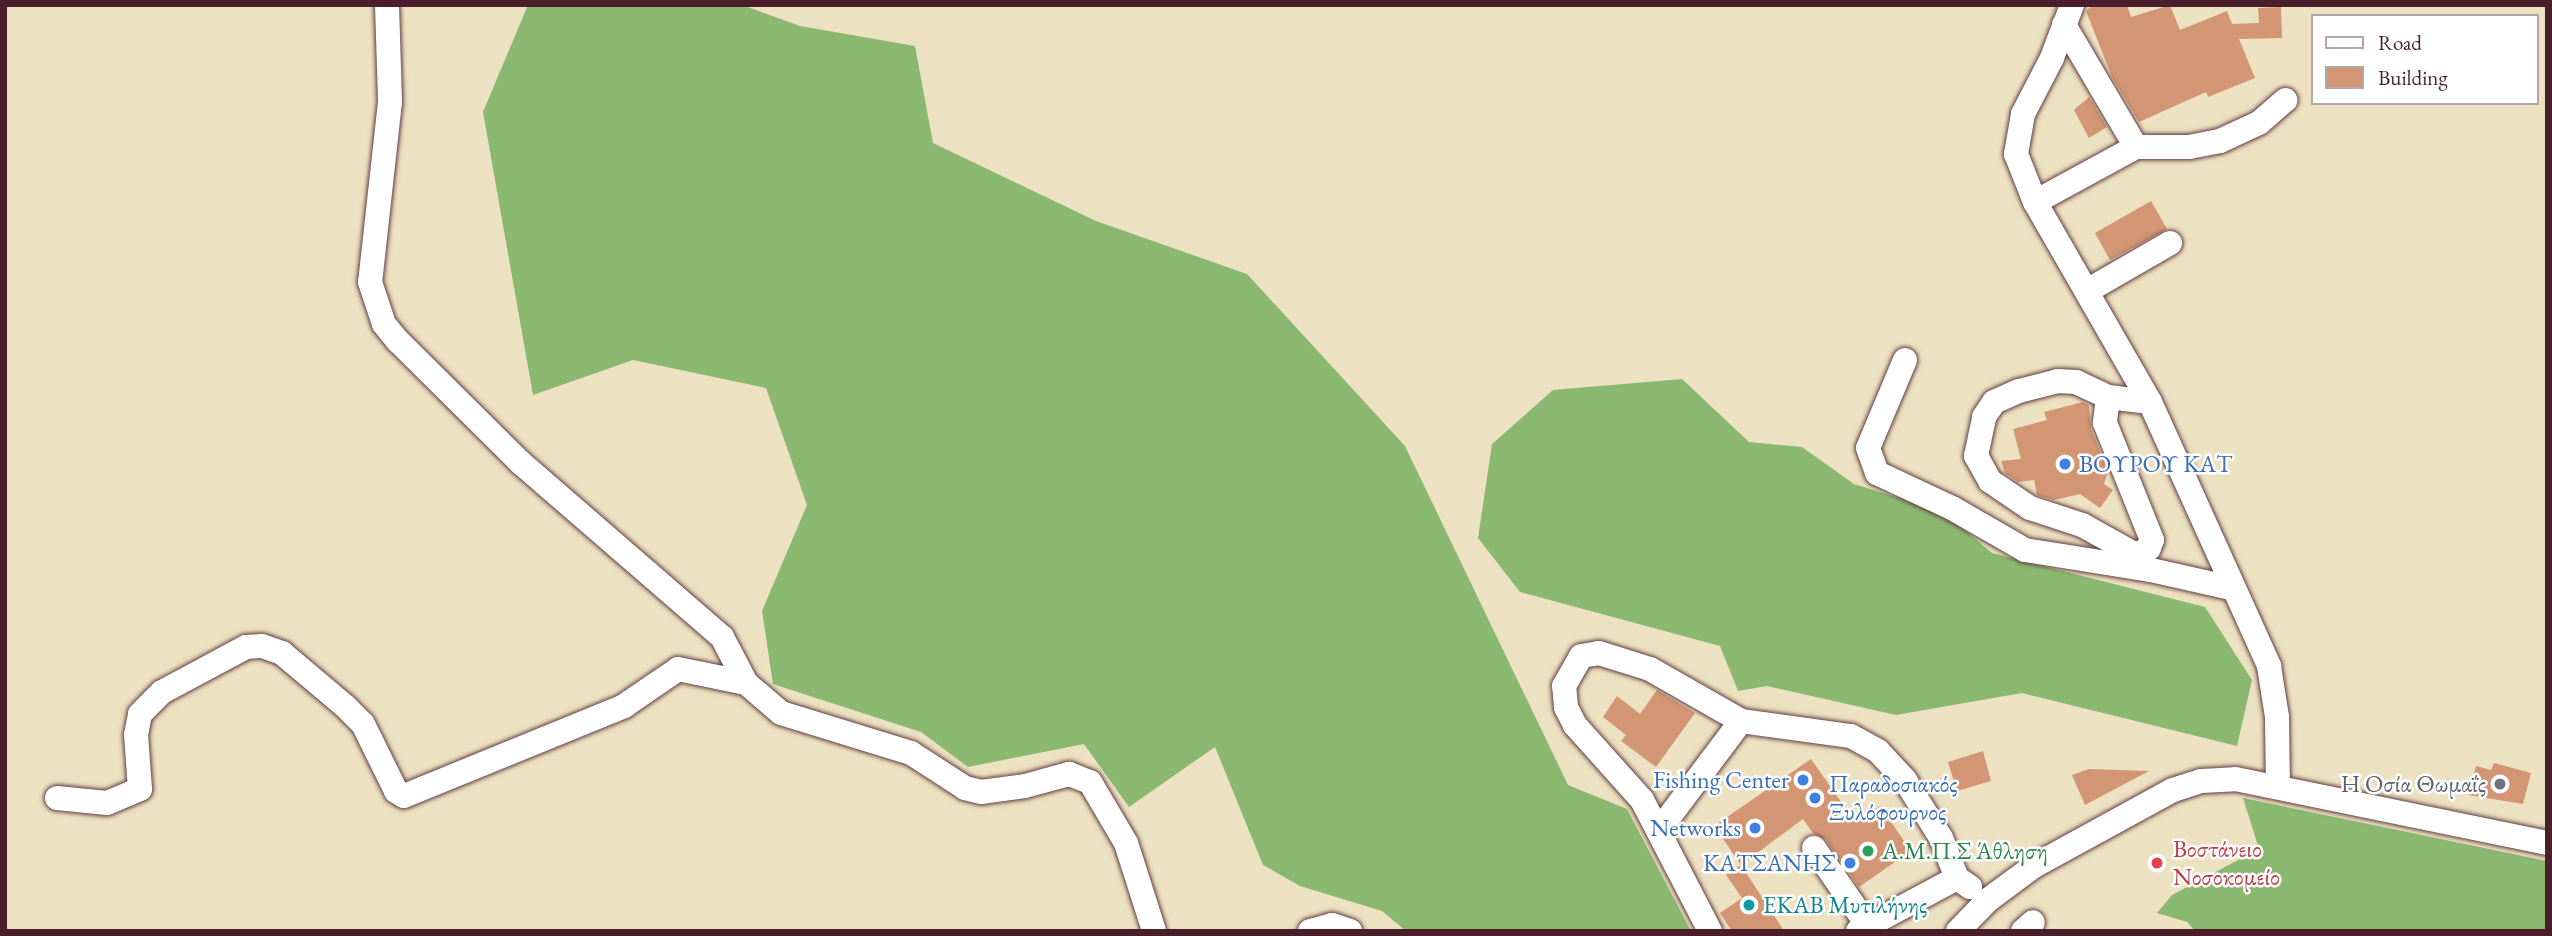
<!DOCTYPE html>
<html>
<head>
<meta charset="utf-8">
<style>
  body { margin:0 }
  #map { position:relative; width:2552px; height:936px; overflow:hidden; background:#ece1c0; font-family:"EB Garamond",serif }
  div>[style] { position:absolute }
  [style*='--x'] { left:calc(var(--x)*1px); top:calc(var(--y)*1px); width:calc(var(--w)*1px); rotate:calc(var(--a)*1deg) }
  .forest>* { inset:0; background:#8ab871 }
  .building>* { inset:0; background:#d39674 }
  .roads { filter:drop-shadow(0 0 2px #623c41) drop-shadow(0 0 2px #623c41) }
  .minor>* { height:24px; margin:-12px; padding:0 12px; transform-origin:12px; border-radius:12px; background:#fff }
  .dots>* { width:19px; height:19px; translate:-50% -50%; box-sizing:border-box; border:4px solid #fff; border-radius:50% }
  span { translate:-50% -50%; white-space:nowrap; text-align:center; line-height:1.15; -webkit-text-stroke:5px #fff; paint-order:stroke }
  .shop-label { font-size:24px; color:#366cbe }
  .left { translate:0 -50%; text-align:left }
  .right { translate:-100% -50%; text-align:right }
  .worship-label { font-size:24px; color:#5b616d }
  .health-label { font-size:24px; color:#be3a42 }
  .leisure-label { font-size:24px; color:#27864d }
  .culture-label { font-size:24px; color:#0d838f }
  .frame { position:absolute; inset:0; border:7px solid #4a1f2b; pointer-events:none }
  .legend { position:absolute; left:2311px; top:14px; width:228px; height:91px; box-sizing:border-box; background:#fff; border:2px solid #b7a5aa; margin:0; padding:9px 12px; list-style:none; font-size:21px; color:#4a1f2b }
  .legend li { display:flex; align-items:center; gap:14px; height:35px }
  .legend b { width:35px; border:2px solid #b7a5aa }
</style>
</head>
<body>
<div id="map">
  <div class="forest">
    <i style="clip-path:polygon(528px 5px,742px 5px,800px 26px,915px 46px,933px 143px,1096px 221px,1247px 274px,1405px 446px,1568px 785px,1627px 809px,1691px 931px,1406px 931px,1382px 911px,1300px 886px,1263px 865px,1215px 747px,1129px 807px,1084px 744px,968px 767px,921px 732px,773px 684px,762px 611px,807px 505px,766px 388px,633px 360px,533px 395px,483px 112px)"></i>
    <i style="clip-path:polygon(1682px 379px,1749px 442px,1802px 447px,1854px 484px,1942px 511px,1992px 553px,2205px 607px,2252px 680px,2237px 746px,2022px 693px,1896px 715px,1767px 686px,1738px 691px,1720px 646px,1520px 592px,1478px 538px,1492px 444px,1553px 390px)"></i>
    <i style="clip-path:polygon(2243px 798px,2547px 861px,2547px 931px,2195px 931px,2187px 922px,2157px 913px,2172px 895px,2259px 849px)"></i>
  </div>
  <div class="building">
    <i style="clip-path:polygon(2093px 5px,2127px 5px,2131px 17px,2170px 5px,2180px 30px,2227px 11px,2232px 24px,2259px 23px,2258px 8px,2281px 7px,2282px 38px,2239px 39px,2255px 78px,2208px 97px,2206px 92px,2139px 122px,2112px 77px,2086px 11px)"></i>
    <i style="clip-path:polygon(2089px 97px,2107px 127px,2089px 138px,2074px 110px)"></i>
    <i style="clip-path:polygon(2151px 201px,2167px 229px,2110px 260px,2095px 233px)"></i>
    <i style="clip-path:polygon(2083px 402px,2089px 405px,2091px 429px,2108px 471px,2104px 484px,2113px 490px,2100px 508px,2080px 494px,2054px 500px,2037px 495px,2034px 480px,2018px 482px,2005px 473px,2001px 461px,2021px 459px,2013px 429px,2047px 420px,2044px 412px)"></i>
    <i style="clip-path:polygon(1657px 690px,1695px 713px,1656px 767px,1621px 741px,1626px 735px,1603px 717px,1617px 696px,1640px 714px)"></i>
    <i style="clip-path:polygon(1983px 751px,1991px 781px,1957px 791px,1948px 762px)"></i>
    <i style="clip-path:polygon(1811px 759px,1856px 823px,1880px 806px,1911px 851px,1859px 887px,1826px 840px,1813px 833px,1803px 819px,1741px 865px,1714px 826px)"></i>
    <i style="clip-path:polygon(2494px 763px,2531px 773px,2523px 804px,2468px 795px,2476px 766px,2491px 770px)"></i>
    <i style="clip-path:polygon(2089px 769px,2149px 771px,2085px 805px,2072px 775px)"></i>
    <i style="clip-path:polygon(1741px 865px,1756px 888px,1784px 931px,1732px 931px,1720px 913px,1742px 898px,1726px 875px)"></i>
  </div>
  <div class="roads">
    <div class="minor">
      <i style="--x:387;--y:5;--w:97;--a:88.2"></i>
      <i style="--x:390;--y:102;--w:181;--a:96.3"></i>
      <i style="--x:370;--y:282;--w:44;--a:71.6"></i>
      <i style="--x:384;--y:324;--w:22;--a:51"></i>
      <i style="--x:398;--y:341;--w:173;--a:44.8"></i>
      <i style="--x:521;--y:463;--w:266;--a:40.9"></i>
      <i style="--x:722;--y:637;--w:52;--a:62.4"></i>
      <i style="--x:746;--y:683;--w:46;--a:40.6"></i>
      <i style="--x:781;--y:713;--w:136;--a:17.1"></i>
      <i style="--x:911;--y:753;--w:64;--a:32.9"></i>
      <i style="--x:965;--y:788;--w:16;--a:14"></i>
      <i style="--x:981;--y:792;--w:44;--a:-7.8"></i>
      <i style="--x:1025;--y:786;--w:46;--a:-15.3"></i>
      <i style="--x:1069;--y:774;--w:22;--a:21"></i>
      <i style="--x:1090;--y:782;--w:71;--a:59.5"></i>
      <i style="--x:1126;--y:843;--w:92;--a:72.3"></i>
      <i style="--x:2072;--y:5;--w:57;--a:110.7"></i>
      <i style="--x:2052;--y:58;--w:63;--a:117.4"></i>
      <i style="--x:2023;--y:114;--w:41;--a:99.9"></i>
      <i style="--x:2016;--y:154;--w:52;--a:68.4"></i>
      <i style="--x:2035;--y:202;--w:231;--a:60.1"></i>
      <i style="--x:2150;--y:402;--w:290;--a:65.7"></i>
      <i style="--x:2269;--y:666;--w:52;--a:81.1"></i>
      <i style="--x:2277;--y:717;--w:70;--a:89.2"></i>
      <i style="--x:2136;--y:147;--w:53;--a:0"></i>
      <i style="--x:2189;--y:147;--w:32;--a:-11"></i>
      <i style="--x:2220;--y:141;--w:43;--a:-24.8"></i>
      <i style="--x:2259;--y:123;--w:35;--a:-41"></i>
      <i style="--x:2035;--y:202;--w:115;--a:-28.6"></i>
      <i style="--x:2136;--y:147;--w:142;--a:-120.5"></i>
      <i style="--x:2087;--y:291;--w:96;--a:-30"></i>
      <i style="--x:1905;--y:360;--w:95;--a:112.8"></i>
      <i style="--x:1868;--y:448;--w:27;--a:70"></i>
      <i style="--x:1877;--y:473;--w:83;--a:25"></i>
      <i style="--x:1952;--y:508;--w:84;--a:29.9"></i>
      <i style="--x:2025;--y:550;--w:128;--a:9"></i>
      <i style="--x:2151;--y:570;--w:82;--a:12.7"></i>
      <i style="--x:2108;--y:397;--w:26;--a:97"></i>
      <i style="--x:2105;--y:423;--w:126;--a:68.1"></i>
      <i style="--x:2152;--y:540;--w:9;--a:111"></i>
      <i style="--x:2149;--y:548;--w:15;--a:152"></i>
      <i style="--x:2136;--y:555;--w:62;--a:-150.9"></i>
      <i style="--x:2082;--y:525;--w:55;--a:-161.9"></i>
      <i style="--x:2030;--y:508;--w:48;--a:-146"></i>
      <i style="--x:1990;--y:481;--w:29;--a:-119"></i>
      <i style="--x:1976;--y:456;--w:40;--a:-78"></i>
      <i style="--x:1984;--y:417;--w:18;--a:-56"></i>
      <i style="--x:1994;--y:402;--w:27;--a:-24"></i>
      <i style="--x:2019;--y:391;--w:40;--a:-14.4"></i>
      <i style="--x:2058;--y:381;--w:18;--a:3"></i>
      <i style="--x:2076;--y:382;--w:35;--a:25"></i>
      <i style="--x:2108;--y:397;--w:42;--a:6.8"></i>
      <i style="--x:57;--y:798;--w:50;--a:5.7"></i>
      <i style="--x:107;--y:803;--w:36;--a:-23"></i>
      <i style="--x:140;--y:789;--w:54;--a:-94.2"></i>
      <i style="--x:136;--y:735;--w:21;--a:-79"></i>
      <i style="--x:140;--y:714;--w:31;--a:-45"></i>
      <i style="--x:162;--y:692;--w:95;--a:-28.2"></i>
      <i style="--x:246;--y:647;--w:16;--a:-4"></i>
      <i style="--x:262;--y:646;--w:21;--a:19"></i>
      <i style="--x:282;--y:653;--w:82;--a:40.1"></i>
      <i style="--x:345;--y:706;--w:25;--a:45"></i>
      <i style="--x:363;--y:724;--w:75;--a:63.8"></i>
      <i style="--x:396;--y:791;--w:9;--a:32"></i>
      <i style="--x:404;--y:796;--w:238;--a:-22.2"></i>
      <i style="--x:624;--y:706;--w:65;--a:-34.4"></i>
      <i style="--x:678;--y:669;--w:69;--a:11.6"></i>
      <i style="--x:1660;--y:829;--w:135;--a:-53.1"></i>
      <i style="--x:1814;--y:848;--w:95;--a:55.3"></i>
      <i style="--x:1310;--y:931;--w:23;--a:-15"></i>
      <i style="--x:1332;--y:925;--w:19;--a:18"></i>
      <i style="--x:1710;--y:931;--w:148;--a:-117.4"></i>
      <i style="--x:1642;--y:800;--w:101;--a:-131.8"></i>
      <i style="--x:1575;--y:725;--w:20;--a:-117"></i>
      <i style="--x:1566;--y:707;--w:21;--a:-95"></i>
      <i style="--x:1564;--y:686;--w:34;--a:-60"></i>
      <i style="--x:1581;--y:656;--w:18;--a:-9"></i>
      <i style="--x:1599;--y:653;--w:53;--a:17.4"></i>
      <i style="--x:1650;--y:669;--w:105;--a:29.7"></i>
      <i style="--x:1741;--y:721;--w:111;--a:7.8"></i>
      <i style="--x:1851;--y:736;--w:31;--a:29"></i>
      <i style="--x:1878;--y:751;--w:40;--a:47"></i>
      <i style="--x:1905;--y:780;--w:68;--a:58.2"></i>
      <i style="--x:1941;--y:838;--w:43;--a:68.2"></i>
      <i style="--x:1858;--y:931;--w:112;--a:-28.2"></i>
      <i style="--x:1957;--y:878;--w:16;--a:35"></i>
      <i style="--x:1958;--y:931;--w:43;--a:-45.9"></i>
      <i style="--x:1988;--y:900;--w:57;--a:-36.5"></i>
      <i style="--x:2034;--y:866;--w:158;--a:-28.7"></i>
      <i style="--x:2173;--y:790;--w:29;--a:-18"></i>
      <i style="--x:2201;--y:781;--w:34;--a:-3"></i>
      <i style="--x:2235;--y:779;--w:318;--a:11.6"></i>
      <i style="--x:2023;--y:931;--w:13;--a:-42"></i>
    </div>
  </div>
  <div class="dots">
    <i style="left:2065px;top:464px;background:#3f7fe0"></i>
    <i style="left:1803px;top:780px;background:#3f7fe0"></i>
    <i style="left:2500px;top:784px;background:#6b7280"></i>
    <i style="left:1815px;top:798px;background:#3f7fe0"></i>
    <i style="left:1755px;top:828px;background:#3f7fe0"></i>
    <i style="left:1868px;top:851px;background:#2e9e5b"></i>
    <i style="left:1850px;top:863px;background:#3f7fe0"></i>
    <i style="left:2157px;top:863px;background:#e0444e"></i>
    <i style="left:1749px;top:905px;background:#0f9aa8"></i>
  </div>
  <div class="shop-label">
    <span class="left" style="left:2079px;top:464px">ΒΟΥΡΟΥ ΚΑΤ</span>
    <span class="right" style="left:1789px;top:780px">Fishing Center</span>
    <span class="left" style="left:1829px;top:798px">Παραδοσιακός<br>Ξυλόφουρνος</span>
    <span class="right" style="left:1741px;top:828px">Networks</span>
    <span class="right" style="left:1836px;top:863px">ΚΑΤΣΑΝΗΣ</span>
  </div>
  <div class="worship-label">
    <span class="right" style="left:2486px;top:784px">Η Οσία Θωμαΐς</span>
  </div>
  <div class="health-label">
    <span class="left" style="left:2173px;top:863px">Βοστάνειο<br>Νοσοκομείο</span>
  </div>
  <div class="leisure-label">
    <span class="left" style="left:1882px;top:851px">Α.Μ.Π.Σ Άθληση</span>
  </div>
  <div class="culture-label">
    <span class="left" style="left:1763px;top:905px">ΕΚΑΒ Μυτιλήνης</span>
  </div>
  <div class="frame"></div>
  <ul class="legend">
  <li><b style="height:9px;background:#fff"></b>Road</li>
  <li><b style="height:19px;background:#d39674"></b>Building</li>
  </ul>
</div>
</body>
</html>
